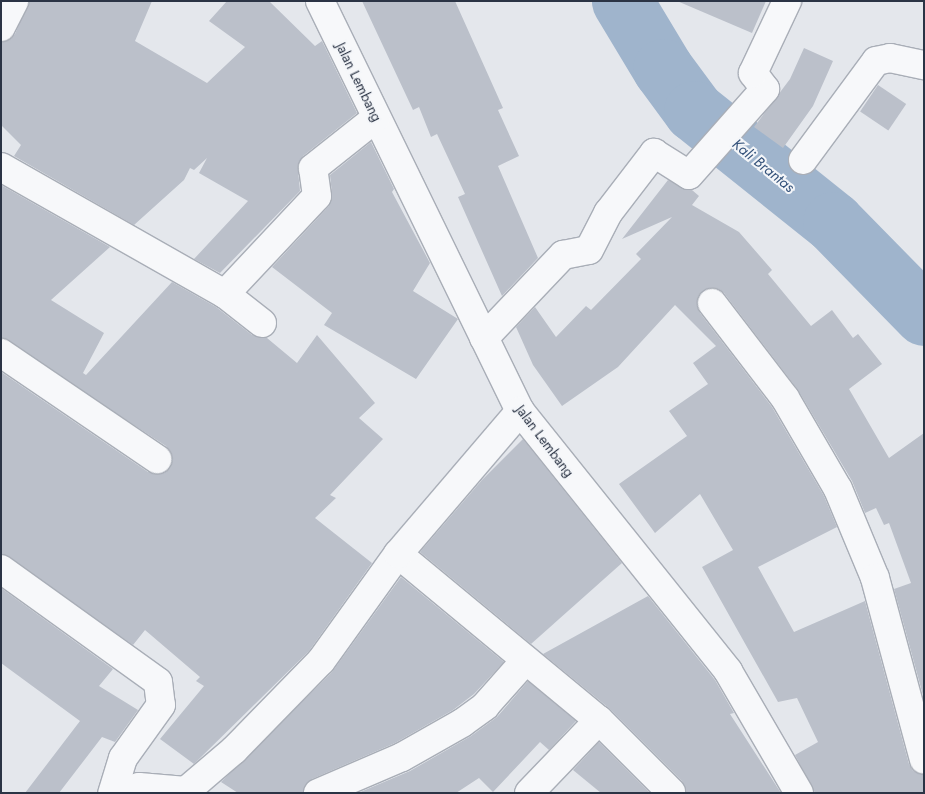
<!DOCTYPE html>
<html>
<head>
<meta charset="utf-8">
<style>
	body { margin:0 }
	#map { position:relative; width:925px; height:794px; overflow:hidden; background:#e4e7ec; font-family:Jost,sans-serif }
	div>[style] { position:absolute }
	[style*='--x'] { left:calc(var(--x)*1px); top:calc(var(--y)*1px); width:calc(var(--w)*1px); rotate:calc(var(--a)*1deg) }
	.river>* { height:61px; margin:-30.5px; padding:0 30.5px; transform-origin:30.5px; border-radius:30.5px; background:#9fb4cc }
	.building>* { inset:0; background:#bbc0ca; transform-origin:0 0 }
	.roads { filter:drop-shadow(1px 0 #a9aeb7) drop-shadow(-1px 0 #a9aeb7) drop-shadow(0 1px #a9aeb7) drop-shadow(0 -1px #a9aeb7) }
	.minor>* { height:28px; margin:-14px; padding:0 14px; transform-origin:14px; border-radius:14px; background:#f7f8fa }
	span { translate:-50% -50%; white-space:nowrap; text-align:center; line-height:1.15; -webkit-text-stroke:4px #f4f6f9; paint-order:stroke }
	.street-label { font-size:14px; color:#2b3445 }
	.water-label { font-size:15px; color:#34527a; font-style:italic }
	.frame { position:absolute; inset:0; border:2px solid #2b3445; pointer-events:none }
</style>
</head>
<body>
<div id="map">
	<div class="river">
		<div style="--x:622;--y:1;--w:79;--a:58.9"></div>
		<div style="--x:663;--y:69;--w:52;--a:53.6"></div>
		<div style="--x:694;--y:111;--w:178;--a:38.6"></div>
		<div style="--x:833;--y:222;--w:130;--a:45.6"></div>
	</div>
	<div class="building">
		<div style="clip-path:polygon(29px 1px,152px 1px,135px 41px,207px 83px,245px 47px,209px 21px,227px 1px,269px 1px,315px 46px,322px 41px,357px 113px,303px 156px,298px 170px,300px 191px,220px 273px,194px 259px,248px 201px,199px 173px,207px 158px,194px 170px,190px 168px,184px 180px,134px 225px,14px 156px,21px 145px,1px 125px,1px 43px,15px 34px)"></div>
		<div style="clip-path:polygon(362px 1px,455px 1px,503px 108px,498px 110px,519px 156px,498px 166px,538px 258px,502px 296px,458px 197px,465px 194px,437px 134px,431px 137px,419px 107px,413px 110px)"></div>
		<div style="clip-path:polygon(677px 1px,766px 1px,752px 33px)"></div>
		<div style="clip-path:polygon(804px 48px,833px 61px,813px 106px,783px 148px,754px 127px,790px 79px)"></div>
		<div style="left:878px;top:85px;width:34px;height:32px;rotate:34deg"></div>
		<div style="clip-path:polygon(371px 142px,394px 189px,392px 192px,430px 263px,413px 291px,458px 319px,416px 379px,324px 325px,332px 313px,272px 267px,329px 206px,332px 194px,330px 175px)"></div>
		<div style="clip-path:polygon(668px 180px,692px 190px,699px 196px,692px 205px,739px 232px,772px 270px,768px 274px,811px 326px,832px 310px,853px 338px,858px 334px,882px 364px,849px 389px,889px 458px,924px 433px,924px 699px,894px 589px,911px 583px,889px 523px,884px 525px,876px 508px,865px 513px,852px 481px,798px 390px,724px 293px,710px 288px,698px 297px,700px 313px,772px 407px,824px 496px,837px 527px,758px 567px,794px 632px,865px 601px,909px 764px,913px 771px,924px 775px,924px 793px,815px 793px,795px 755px,818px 742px,797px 698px,778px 702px,702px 567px,733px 550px,700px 494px,655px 533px,619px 484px,687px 436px,669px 411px,708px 384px,693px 363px,716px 346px,675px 305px,618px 367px,562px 406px,533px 365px,516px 327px,535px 307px,556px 337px,586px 306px,591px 310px,641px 259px,636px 254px,672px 217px,622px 239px)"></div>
		<div style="clip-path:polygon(1px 185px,110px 247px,51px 300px,104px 333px,83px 373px,86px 375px,172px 282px,216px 307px,252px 335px,267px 338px,297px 363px,317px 335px,375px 403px,359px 418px,383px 439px,330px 495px,336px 498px,315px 518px,372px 563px,309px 651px,194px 764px,160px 739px,204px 686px,196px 681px,200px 677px,145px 630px,133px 645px,1px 554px,1px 372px,148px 472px,164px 473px,173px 460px,166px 446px,1px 338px)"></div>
		<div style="clip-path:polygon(523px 439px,622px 563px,531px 644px,420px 552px,482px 480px)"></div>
		<div style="clip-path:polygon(401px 577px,504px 662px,474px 694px,453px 710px,395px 743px,312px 779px,303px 793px,238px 793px,221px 782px,332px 672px)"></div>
		<div style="clip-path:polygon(1px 588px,113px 669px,99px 686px,138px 710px,115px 742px,102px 737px,59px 793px,25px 793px,80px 721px,1px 663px)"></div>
		<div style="clip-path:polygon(648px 596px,715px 680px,734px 713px,730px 714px,781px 793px,686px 793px,682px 781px,610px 709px,543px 654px)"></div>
		<div style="clip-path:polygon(528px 681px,576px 721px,549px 750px,540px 742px,493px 792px,479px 778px,456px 793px,358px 793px,410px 771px,471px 736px,497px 717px)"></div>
		<div style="clip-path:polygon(599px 742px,650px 793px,601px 793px,573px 770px)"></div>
	</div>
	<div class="roads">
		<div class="minor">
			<div style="--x:320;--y:1;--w:456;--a:64"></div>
			<div style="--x:520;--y:411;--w:333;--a:51.3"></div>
			<div style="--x:728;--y:671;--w:141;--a:59.8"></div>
			<div style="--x:1;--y:27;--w:29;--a:-63"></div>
			<div style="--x:803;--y:160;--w:123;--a:-53.6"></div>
			<div style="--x:876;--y:61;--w:14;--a:-12"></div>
			<div style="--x:890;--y:58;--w:35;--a:12"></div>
			<div style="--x:1;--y:167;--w:257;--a:29.6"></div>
			<div style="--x:225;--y:294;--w:47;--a:38.1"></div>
			<div style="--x:225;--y:294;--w:134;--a:-46.8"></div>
			<div style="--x:317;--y:196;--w:28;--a:-98"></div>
			<div style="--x:313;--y:168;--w:80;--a:-38.4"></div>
			<div style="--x:712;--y:303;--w:120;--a:52.5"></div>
			<div style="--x:785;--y:398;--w:105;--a:59.8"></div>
			<div style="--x:838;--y:489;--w:96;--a:67.4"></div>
			<div style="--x:875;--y:578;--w:188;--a:74.9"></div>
			<div style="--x:484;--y:338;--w:115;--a:-46.4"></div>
			<div style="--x:563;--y:255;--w:26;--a:-11"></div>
			<div style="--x:589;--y:250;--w:42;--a:-62.8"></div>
			<div style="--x:608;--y:213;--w:76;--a:-52.5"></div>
			<div style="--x:654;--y:153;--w:41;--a:32.2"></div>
			<div style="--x:689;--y:175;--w:115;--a:-48.5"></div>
			<div style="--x:765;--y:89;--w:20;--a:-127"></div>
			<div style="--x:753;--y:73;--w:80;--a:-64.7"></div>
			<div style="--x:1;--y:353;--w:189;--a:34.2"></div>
			<div style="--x:398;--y:554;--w:261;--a:39.6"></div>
			<div style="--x:599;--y:720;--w:102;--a:45"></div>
			<div style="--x:1;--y:569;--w:193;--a:35.7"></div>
			<div style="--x:158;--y:682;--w:23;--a:83"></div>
			<div style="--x:161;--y:705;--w:65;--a:125.6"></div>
			<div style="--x:123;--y:758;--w:37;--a:107"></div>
			<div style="--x:121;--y:793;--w:19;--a:-18"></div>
			<div style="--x:139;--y:787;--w:47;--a:4.9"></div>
			<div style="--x:186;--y:791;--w:63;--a:-40.5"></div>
			<div style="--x:234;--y:750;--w:124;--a:-45.7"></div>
			<div style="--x:321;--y:661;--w:132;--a:-54.3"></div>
			<div style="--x:398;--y:554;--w:188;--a:-49.5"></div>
			<div style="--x:318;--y:793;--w:91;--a:-23.2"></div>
			<div style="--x:402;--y:757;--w:69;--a:-29.5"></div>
			<div style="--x:462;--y:723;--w:29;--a:-36"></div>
			<div style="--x:485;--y:706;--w:60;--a:-48.4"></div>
			<div style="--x:529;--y:793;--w:101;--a:-46.2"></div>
		</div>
	</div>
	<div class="street-label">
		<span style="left:359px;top:82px;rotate:64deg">Jalan Lembang</span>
		<span style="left:545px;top:441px;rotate:53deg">Jalan Lembang</span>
	</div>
	<div class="water-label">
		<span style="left:763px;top:166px;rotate:39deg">Kali Brantas</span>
	</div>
	<div class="frame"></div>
</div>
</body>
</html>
